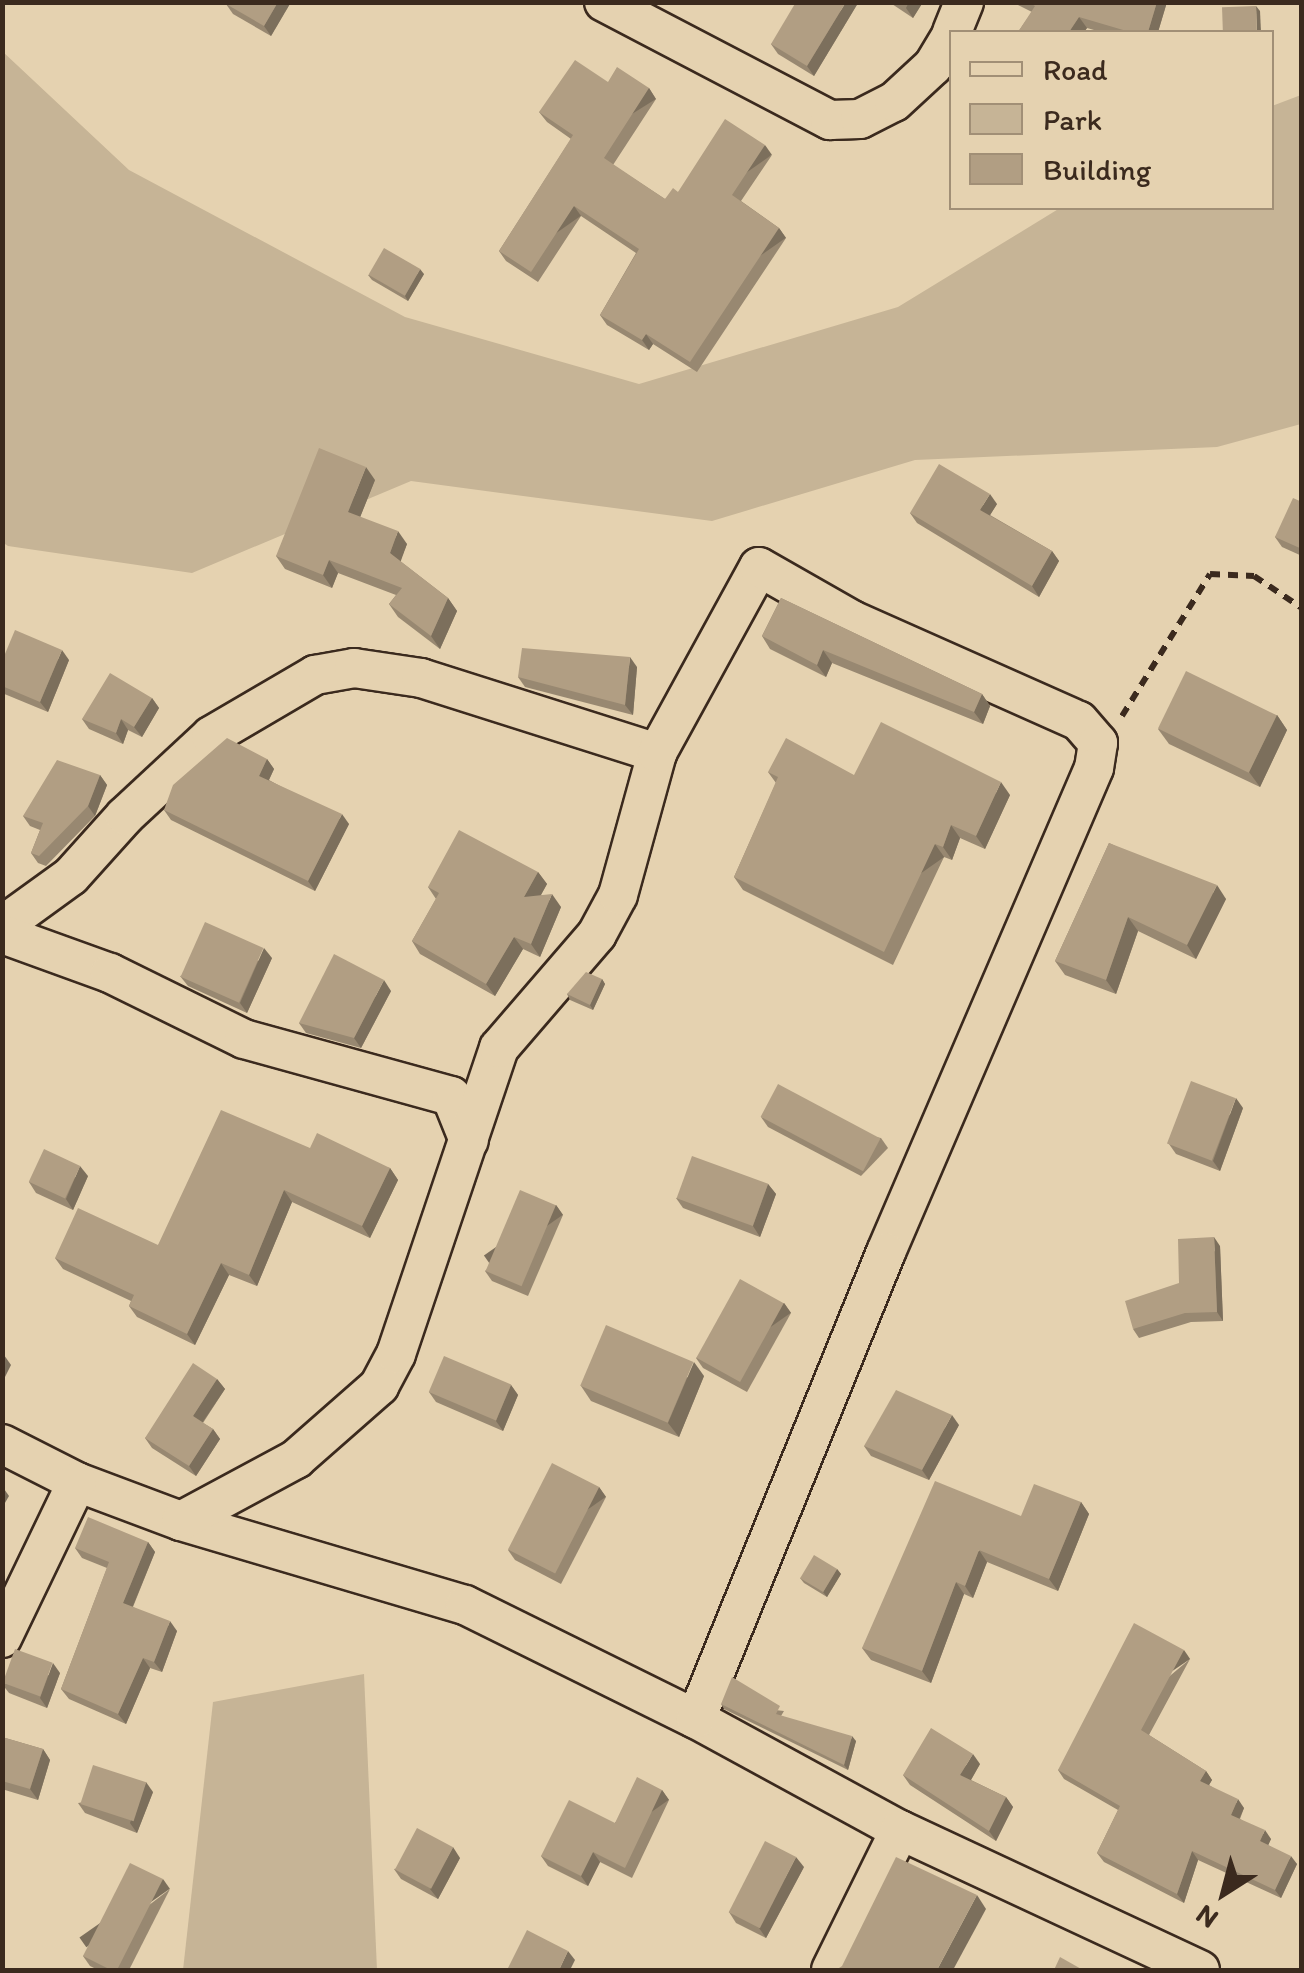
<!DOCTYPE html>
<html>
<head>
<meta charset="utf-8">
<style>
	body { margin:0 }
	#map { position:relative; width:1304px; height:1973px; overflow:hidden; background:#e5d2b0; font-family:Itim,sans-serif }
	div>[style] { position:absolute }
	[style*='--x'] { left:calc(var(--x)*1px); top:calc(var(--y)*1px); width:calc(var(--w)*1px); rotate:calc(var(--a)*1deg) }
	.green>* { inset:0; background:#c6b496 }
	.path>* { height:6px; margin-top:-3px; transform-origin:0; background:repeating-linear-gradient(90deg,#3b2a1e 0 10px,transparent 0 18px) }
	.roads { filter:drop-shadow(2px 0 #3b2a1e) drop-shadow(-2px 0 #3b2a1e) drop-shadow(0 2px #3b2a1e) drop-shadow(0 -2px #3b2a1e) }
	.minor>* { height:38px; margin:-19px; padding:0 19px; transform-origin:19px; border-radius:19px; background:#e5d2b0 }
	.wall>* { inset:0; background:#988871 }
	.shaded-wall>* { inset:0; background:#7c6f5c; transform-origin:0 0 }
	.building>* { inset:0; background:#b19e83; transform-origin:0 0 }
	span { translate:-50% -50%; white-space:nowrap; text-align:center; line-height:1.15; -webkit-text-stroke:9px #e5d2b0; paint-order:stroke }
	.frame { position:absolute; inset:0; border:5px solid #3b2a1e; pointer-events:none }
	.legend { position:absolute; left:949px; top:30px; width:325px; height:180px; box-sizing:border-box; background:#e5d2b0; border:2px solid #a18f76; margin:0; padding:12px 18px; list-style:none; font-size:30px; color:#3b2a1e }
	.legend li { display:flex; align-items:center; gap:20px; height:50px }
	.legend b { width:50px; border:2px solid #a18f76 }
	.north { position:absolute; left:1174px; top:1843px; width:100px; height:100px; -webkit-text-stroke:8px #e5d2b0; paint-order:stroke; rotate:216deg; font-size:28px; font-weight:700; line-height:40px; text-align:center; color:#3b2a1e }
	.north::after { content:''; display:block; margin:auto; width:35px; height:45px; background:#3b2a1e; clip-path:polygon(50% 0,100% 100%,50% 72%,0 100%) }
</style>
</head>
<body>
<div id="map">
	<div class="green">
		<div style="clip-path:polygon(2px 51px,129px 170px,405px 317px,639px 384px,898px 307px,1060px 208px,1272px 208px,1272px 106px,1301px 95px,1301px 424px,1217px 447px,915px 460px,712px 521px,411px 481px,192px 573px,8px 546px,2px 542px)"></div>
		<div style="clip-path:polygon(364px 1674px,377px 1970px,183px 1970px,213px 1702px)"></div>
	</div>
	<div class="path">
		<div style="--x:1122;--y:716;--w:167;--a:-58.2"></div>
		<div style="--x:1210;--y:574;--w:44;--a:2.6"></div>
		<div style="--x:1254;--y:576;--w:58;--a:33.7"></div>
	</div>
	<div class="roads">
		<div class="minor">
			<div style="--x:604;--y:2;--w:255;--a:27.6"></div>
			<div style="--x:830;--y:120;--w:30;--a:-2"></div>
			<div style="--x:860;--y:119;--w:38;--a:-27"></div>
			<div style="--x:894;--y:102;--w:53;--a:-42.7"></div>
			<div style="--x:933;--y:66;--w:37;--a:-59"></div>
			<div style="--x:952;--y:32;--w:32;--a:-68"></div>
			<div style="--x:2;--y:926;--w:85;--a:-35.9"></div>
			<div style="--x:71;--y:876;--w:81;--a:-48"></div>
			<div style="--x:125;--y:816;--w:117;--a:-42.9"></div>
			<div style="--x:211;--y:736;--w:121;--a:-30.4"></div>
			<div style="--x:315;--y:675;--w:40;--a:-10"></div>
			<div style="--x:354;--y:668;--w:68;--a:8.5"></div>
			<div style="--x:421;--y:678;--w:248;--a:17.6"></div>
			<div style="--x:2;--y:934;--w:115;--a:19.9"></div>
			<div style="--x:110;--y:973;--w:149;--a:26.2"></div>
			<div style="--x:244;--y:1039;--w:215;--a:15.4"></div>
			<div style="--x:451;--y:1096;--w:48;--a:68.2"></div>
			<div style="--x:2;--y:1444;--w:84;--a:26.9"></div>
			<div style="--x:77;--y:1482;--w:111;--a:20.6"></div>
			<div style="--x:181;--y:1521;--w:296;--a:16.5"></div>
			<div style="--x:465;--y:1605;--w:258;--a:26.3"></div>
			<div style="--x:696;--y:1719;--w:232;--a:28.6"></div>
			<div style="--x:900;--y:1830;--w:331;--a:25"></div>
			<div style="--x:181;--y:1521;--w:131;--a:-28.3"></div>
			<div style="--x:296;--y:1459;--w:111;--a:-41.3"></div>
			<div style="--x:379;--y:1386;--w:36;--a:-62"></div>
			<div style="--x:396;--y:1354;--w:323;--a:-71.4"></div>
			<div style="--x:499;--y:1048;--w:150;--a:-49.3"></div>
			<div style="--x:597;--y:934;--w:44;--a:-61.7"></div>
			<div style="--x:618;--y:895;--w:147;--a:-74.6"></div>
			<div style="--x:657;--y:753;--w:212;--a:-61.3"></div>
			<div style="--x:759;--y:567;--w:107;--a:29.7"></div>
			<div style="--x:852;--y:620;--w:248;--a:24"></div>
			<div style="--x:1079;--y:721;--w:29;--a:49"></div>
			<div style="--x:1098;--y:743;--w:25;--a:99"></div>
			<div style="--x:1094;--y:768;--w:527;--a:113.26"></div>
			<div style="--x:886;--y:1252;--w:504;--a:112.14"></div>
			<div style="--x:2;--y:1638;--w:173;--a:-64.3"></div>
			<div style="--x:831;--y:1970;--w:156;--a:-63.8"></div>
		</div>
	</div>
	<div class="wall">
		<div style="clip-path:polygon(291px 2px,271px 36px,233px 14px,226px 4px)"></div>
		<div style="clip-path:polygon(889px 2px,923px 2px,913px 18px)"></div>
		<div style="clip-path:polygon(1012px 2px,1167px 2px,1158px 32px,1101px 32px,1087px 28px,1084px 32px,1018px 32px,1032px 12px)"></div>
		<div style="clip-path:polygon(858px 3px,814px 76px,778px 54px,771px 44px)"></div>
		<div style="clip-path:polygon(608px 82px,649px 88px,656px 99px,613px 165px,665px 199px,678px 192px,772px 155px,741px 201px,779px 228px,786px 238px,697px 372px,653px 344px,649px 350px,607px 325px,600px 315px,636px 253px,581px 216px,538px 282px,506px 261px,499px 251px,571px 139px,547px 122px,539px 112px)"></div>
		<div style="clip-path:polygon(424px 274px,408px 301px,372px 280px,368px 275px)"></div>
		<div style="clip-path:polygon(375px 480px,360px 517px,407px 544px,400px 561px,448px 598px,457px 611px,440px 649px,398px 617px,389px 604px,396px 595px,338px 573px,332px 588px,285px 569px,276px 556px)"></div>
		<div style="clip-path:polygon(1302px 502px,1302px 556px,1282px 547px,1275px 537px)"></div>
		<div style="clip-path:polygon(997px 504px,990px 515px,1052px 551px,1059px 561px,1039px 597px,917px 523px,910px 513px)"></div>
		<div style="clip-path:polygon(781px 598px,982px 694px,990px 706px,983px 724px,832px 663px,826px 677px,770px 649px,762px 636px)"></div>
		<div style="clip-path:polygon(69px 660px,48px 712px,2px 693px,2px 661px)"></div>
		<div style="clip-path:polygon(637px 667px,633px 715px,525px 687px,518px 677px)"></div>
		<div style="clip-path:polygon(152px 698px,159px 708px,142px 737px,128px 730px,123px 744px,89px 729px,82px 719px)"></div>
		<div style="clip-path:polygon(1277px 715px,1287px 730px,1260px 787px,1169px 744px,1158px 729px)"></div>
		<div style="clip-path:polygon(267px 759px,274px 769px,269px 780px,349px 824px,315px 891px,171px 820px,164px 810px)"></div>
		<div style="clip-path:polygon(768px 772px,854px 775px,1010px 795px,985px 849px,960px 838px,952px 860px,944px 857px,893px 965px,743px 890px,734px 877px,776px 783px)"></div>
		<div style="clip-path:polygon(100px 775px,107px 785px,95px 816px,46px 866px,38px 863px,31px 853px,40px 830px,30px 826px,23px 816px)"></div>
		<div style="clip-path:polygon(1109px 843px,1226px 899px,1196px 959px,1138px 931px,1116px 994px,1065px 975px,1055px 961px)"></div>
		<div style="clip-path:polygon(538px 872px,547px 884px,541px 895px,561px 907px,540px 957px,523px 949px,495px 996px,420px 954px,412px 941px,436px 899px,428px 887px)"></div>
		<div style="clip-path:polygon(272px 958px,247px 1013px,188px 986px,180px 976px)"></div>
		<div style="clip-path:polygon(602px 979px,605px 984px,593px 1010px,570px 1000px,567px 994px)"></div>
		<div style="clip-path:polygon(391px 991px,361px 1048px,306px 1033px,299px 1023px)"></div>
		<div style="clip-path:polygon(1243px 1108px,1220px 1171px,1176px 1154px,1169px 1144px)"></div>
		<div style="clip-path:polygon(761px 1117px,881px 1138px,888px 1148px,861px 1176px,768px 1127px)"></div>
		<div style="clip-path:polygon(310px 1148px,390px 1168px,398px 1180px,370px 1238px,292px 1202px,257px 1286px,229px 1275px,195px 1345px,137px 1317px,129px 1306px,131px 1301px,63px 1269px,55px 1258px,158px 1245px)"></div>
		<div style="clip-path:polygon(88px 1176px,73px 1210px,36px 1193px,29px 1182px)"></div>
		<div style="clip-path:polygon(768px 1184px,776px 1194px,760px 1237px,683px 1208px,676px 1198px)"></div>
		<div style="clip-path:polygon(556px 1205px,563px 1215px,528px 1296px,492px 1281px,485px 1271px)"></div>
		<div style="clip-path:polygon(1220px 1246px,1223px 1321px,1191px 1322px,1139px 1338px,1133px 1329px)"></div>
		<div style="clip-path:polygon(784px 1303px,791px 1313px,747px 1392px,703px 1368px,696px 1358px)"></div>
		<div style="clip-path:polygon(704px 1376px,679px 1437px,591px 1401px,581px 1386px)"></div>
		<div style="clip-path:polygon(217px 1379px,225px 1389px,203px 1423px,213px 1429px,220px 1439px,196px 1476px,152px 1448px,145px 1438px)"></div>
		<div style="clip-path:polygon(511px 1385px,518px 1395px,503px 1431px,436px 1402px,429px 1392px)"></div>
		<div style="clip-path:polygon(959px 1425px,929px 1480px,871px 1456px,864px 1446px)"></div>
		<div style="clip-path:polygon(599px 1487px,606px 1497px,561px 1584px,515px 1560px,508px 1550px)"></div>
		<div style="clip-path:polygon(1081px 1502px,1089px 1514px,1058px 1591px,987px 1562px,973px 1598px,964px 1594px,931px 1683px,871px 1660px,862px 1648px,1021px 1516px)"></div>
		<div style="clip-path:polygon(148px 1542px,155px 1552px,133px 1607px,177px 1631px,162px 1672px,150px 1668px,126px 1724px,69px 1699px,61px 1689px,107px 1568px,82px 1558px,75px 1548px)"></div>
		<div style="clip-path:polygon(837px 1569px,841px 1574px,827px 1597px,804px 1583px,800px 1578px)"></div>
		<div style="clip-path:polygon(1190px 1659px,1149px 1735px,1206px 1771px,1212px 1780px,1209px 1785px,1244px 1808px,1240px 1819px,1271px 1839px,1268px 1845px,1297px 1864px,1281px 1898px,1198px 1860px,1184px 1903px,1104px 1862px,1097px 1853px,1118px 1810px,1064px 1779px,1058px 1770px)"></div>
		<div style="clip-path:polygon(60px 1673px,47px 1708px,9px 1693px,2px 1684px)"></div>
		<div style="clip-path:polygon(721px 1704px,784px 1711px,781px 1716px,856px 1741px,848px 1770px,724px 1709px)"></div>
		<div style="clip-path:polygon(2px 1737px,43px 1749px,50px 1760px,38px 1800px,5px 1790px,2px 1796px)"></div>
		<div style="clip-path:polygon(980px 1764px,971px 1780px,1006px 1797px,1013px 1807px,996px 1841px,910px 1785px,903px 1775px)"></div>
		<div style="clip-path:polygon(662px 1790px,669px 1800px,632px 1878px,600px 1862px,588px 1886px,548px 1866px,541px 1856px,615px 1823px)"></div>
		<div style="clip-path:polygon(153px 1792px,137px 1833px,85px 1813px,78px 1803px)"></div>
		<div style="clip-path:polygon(460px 1858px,438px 1899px,401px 1879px,394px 1869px)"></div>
		<div style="clip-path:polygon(804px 1867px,766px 1938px,736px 1923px,729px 1912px)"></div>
		<div style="clip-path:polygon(170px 1889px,129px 1970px,98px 1970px,90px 1966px,83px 1956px)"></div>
	</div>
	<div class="shaded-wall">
		<div style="clip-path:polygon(278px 2px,291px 2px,271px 36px,264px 26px)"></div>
		<div style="clip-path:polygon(846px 2px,858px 3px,814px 76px,807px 66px)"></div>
		<div style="clip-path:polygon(909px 2px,923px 2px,913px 18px,906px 8px)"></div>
		<div style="clip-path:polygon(1157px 2px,1167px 2px,1158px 32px,1148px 32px)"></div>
		<div style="clip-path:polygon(1256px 6px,1260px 11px,1261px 32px,1257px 32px)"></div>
		<div style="clip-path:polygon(1079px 17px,1087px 28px,1084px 32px,1069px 32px)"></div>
		<div style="left:649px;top:88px;width:13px;height:83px;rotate:58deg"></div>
		<div style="left:765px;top:145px;width:12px;height:60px;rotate:55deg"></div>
		<div style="left:574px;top:206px;width:12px;height:79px;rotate:55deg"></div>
		<div style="left:779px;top:228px;width:12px;height:161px;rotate:55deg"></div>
		<div style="clip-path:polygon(420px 269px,424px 274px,408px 301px,405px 296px)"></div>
		<div style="clip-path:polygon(646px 334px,653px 344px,649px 350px,642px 340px)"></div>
		<div style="clip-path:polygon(366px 467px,375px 480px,357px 525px,348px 512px)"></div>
		<div style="clip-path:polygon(990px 494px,997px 504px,987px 520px,980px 510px)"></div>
		<div style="clip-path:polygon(398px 531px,407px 544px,399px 566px,390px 553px)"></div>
		<div style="clip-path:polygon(1052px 551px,1059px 561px,1039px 597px,1032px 586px)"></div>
		<div style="clip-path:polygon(329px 560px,338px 573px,332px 588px,323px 575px)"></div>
		<div style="clip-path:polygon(448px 598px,457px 611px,440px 649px,431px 636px)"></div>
		<div style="clip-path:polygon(62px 650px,69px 660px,48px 712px,40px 702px)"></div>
		<div style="clip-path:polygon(823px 650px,832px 663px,826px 677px,817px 665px)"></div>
		<div style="clip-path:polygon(630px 657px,637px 667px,633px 715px,625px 705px)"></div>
		<div style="clip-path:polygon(982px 694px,990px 706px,983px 724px,974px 712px)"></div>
		<div style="clip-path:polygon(152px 698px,159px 708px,142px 737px,134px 727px)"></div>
		<div style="clip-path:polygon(1277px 715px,1287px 730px,1260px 787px,1249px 772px)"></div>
		<div style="clip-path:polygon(121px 719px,128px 730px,123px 744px,116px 733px)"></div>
		<div style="clip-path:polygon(267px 759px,274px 769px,266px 786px,259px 776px)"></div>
		<div style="clip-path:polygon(100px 775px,107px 785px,95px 816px,88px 806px)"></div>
		<div style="clip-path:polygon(1001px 782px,1010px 795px,985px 849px,976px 836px)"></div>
		<div style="clip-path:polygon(342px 814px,349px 824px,315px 891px,308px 881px)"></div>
		<div style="clip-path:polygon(951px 825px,960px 838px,952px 860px,943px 847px)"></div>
		<div style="left:935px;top:844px;width:16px;height:119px;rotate:55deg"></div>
		<div style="clip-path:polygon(538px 872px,547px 884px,533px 909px,524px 897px)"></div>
		<div style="clip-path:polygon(1217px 885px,1226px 899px,1196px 959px,1187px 945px)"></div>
		<div style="clip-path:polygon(552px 894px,561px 907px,540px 957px,531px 944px)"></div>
		<div style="clip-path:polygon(1128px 917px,1138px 931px,1116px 994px,1106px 980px)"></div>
		<div style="clip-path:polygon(514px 937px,523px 949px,495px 996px,486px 984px)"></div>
		<div style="clip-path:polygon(264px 948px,272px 958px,247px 1013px,240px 1003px)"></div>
		<div style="clip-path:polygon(602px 979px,605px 984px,593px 1010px,590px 1005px)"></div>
		<div style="clip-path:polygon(384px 980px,391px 991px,361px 1048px,354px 1038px)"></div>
		<div style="clip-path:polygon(1236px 1098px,1243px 1108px,1220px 1171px,1213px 1161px)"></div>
		<div style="clip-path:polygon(80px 1166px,88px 1176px,73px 1210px,66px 1199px)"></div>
		<div style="clip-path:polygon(390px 1168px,398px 1180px,370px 1238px,362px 1226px)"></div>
		<div style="clip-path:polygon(768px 1184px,776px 1194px,760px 1237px,753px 1226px)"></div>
		<div style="clip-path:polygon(284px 1190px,292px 1202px,257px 1286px,249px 1275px)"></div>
		<div style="left:556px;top:1205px;width:12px;height:88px;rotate:55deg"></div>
		<div style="clip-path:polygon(1214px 1237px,1220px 1246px,1223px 1321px,1217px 1312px)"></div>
		<div style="clip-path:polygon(221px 1263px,229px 1275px,195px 1345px,187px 1334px)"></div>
		<div style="left:784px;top:1303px;width:12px;height:90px;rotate:55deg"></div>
		<div style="clip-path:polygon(4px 1355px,11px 1365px,2px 1383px,2px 1358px)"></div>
		<div style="clip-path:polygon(694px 1362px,704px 1376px,679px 1437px,668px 1423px)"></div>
		<div style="clip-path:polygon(217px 1379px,225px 1389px,200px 1426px,193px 1416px)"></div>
		<div style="clip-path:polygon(511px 1385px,518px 1395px,503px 1431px,496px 1421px)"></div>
		<div style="clip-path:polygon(952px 1415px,959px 1425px,929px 1480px,922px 1470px)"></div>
		<div style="clip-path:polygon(213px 1429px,220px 1439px,196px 1476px,189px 1466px)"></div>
		<div style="clip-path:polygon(2px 1486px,9px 1496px,2px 1508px)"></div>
		<div style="left:599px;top:1487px;width:12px;height:98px;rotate:55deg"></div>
		<div style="clip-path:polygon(1081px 1502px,1089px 1514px,1058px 1591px,1049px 1579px)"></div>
		<div style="clip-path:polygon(148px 1542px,155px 1552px,130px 1613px,123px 1603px)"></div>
		<div style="clip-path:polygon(979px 1550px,987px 1562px,973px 1598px,965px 1586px)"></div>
		<div style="clip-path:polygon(837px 1569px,841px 1574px,827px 1597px,823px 1592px)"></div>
		<div style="clip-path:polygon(956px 1582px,964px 1594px,931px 1683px,922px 1671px)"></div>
		<div style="clip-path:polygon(170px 1621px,177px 1631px,162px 1672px,154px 1662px)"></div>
		<div style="left:1184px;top:1650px;width:11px;height:91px;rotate:56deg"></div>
		<div style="clip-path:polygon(143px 1658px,150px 1668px,126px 1724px,118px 1714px)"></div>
		<div style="clip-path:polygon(53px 1663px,60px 1673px,47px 1708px,40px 1698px)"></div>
		<div style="clip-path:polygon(852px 1736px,856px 1741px,848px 1770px,844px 1765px)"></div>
		<div style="clip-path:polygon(43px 1749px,50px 1760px,38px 1800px,30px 1789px)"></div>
		<div style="clip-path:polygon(973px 1754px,980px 1764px,968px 1785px,960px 1775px)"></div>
		<div style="clip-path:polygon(1206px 1771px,1212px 1780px,1206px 1790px,1200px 1781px)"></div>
		<div style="clip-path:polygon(146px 1782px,153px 1792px,137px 1833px,130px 1823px)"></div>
		<div style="left:662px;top:1790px;width:12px;height:86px;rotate:55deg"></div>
		<div style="clip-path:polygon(1006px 1797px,1013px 1807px,996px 1841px,989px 1831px)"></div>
		<div style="clip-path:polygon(1238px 1799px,1244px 1808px,1237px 1824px,1231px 1815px)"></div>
		<div style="clip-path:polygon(1265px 1830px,1271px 1839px,1266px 1850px,1260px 1841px)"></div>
		<div style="clip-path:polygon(453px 1847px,460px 1858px,438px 1899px,430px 1889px)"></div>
		<div style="clip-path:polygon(1192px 1851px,1198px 1860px,1184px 1903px,1177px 1894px)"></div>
		<div style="clip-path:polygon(593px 1852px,600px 1862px,588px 1886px,581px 1876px)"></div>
		<div style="clip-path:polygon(1291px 1856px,1297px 1864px,1281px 1898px,1275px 1890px)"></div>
		<div style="clip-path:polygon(796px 1857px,804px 1867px,766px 1938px,759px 1928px)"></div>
		<div style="left:163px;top:1879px;width:12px;height:102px;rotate:55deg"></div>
		<div style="clip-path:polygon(977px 1895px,986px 1909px,953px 1970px,937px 1970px)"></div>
		<div style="clip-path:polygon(568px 1951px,575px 1960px,570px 1970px,559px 1970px)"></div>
	</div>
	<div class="building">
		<div style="clip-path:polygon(226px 2px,278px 2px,264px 26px,226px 4px)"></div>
		<div style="clip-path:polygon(796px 2px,846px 2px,807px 66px,771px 44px)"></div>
		<div style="clip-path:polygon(1028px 2px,1157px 2px,1148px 32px,1130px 32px,1079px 17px,1069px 32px,1018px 32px,1035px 6px)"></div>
		<div style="left:1256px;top:6px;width:26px;height:34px;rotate:88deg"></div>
		<div style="clip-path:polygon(575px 60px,608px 82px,617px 67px,649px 88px,604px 158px,665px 199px,673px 188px,678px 192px,725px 119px,765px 145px,732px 195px,779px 228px,690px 362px,646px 334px,642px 340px,600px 315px,639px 249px,574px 206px,531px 272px,499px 251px,573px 135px,539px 112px)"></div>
		<div style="left:384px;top:248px;width:42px;height:31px;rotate:30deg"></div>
		<div style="clip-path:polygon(319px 448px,366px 467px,348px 512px,398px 531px,390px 553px,448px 598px,431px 636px,389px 604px,402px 588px,329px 560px,323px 575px,276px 556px)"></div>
		<div style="clip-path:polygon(939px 464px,990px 494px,980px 510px,1052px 551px,1032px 586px,910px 513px)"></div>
		<div style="clip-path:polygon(1293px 498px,1302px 502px,1302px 549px,1275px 537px)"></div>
		<div style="clip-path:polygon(781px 598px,982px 694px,974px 712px,823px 650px,817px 665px,762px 636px)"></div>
		<div style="clip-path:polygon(15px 630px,62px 650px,40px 702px,2px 686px,2px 661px)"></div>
		<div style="clip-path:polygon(522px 648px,630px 657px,625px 705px,518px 677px)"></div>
		<div style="left:1186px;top:671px;width:101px;height:64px;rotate:26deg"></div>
		<div style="clip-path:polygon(110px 673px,152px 698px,134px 727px,121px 719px,116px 733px,82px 719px)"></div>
		<div style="clip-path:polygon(881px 722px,1001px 782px,976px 836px,951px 825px,943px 847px,935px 844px,884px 952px,734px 877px,778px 777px,768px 772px,786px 738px,854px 775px)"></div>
		<div style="clip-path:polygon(227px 738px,267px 759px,259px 776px,342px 814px,308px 881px,164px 810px,173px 785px)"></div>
		<div style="clip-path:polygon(57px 760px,100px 775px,88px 806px,39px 856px,31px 853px,43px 823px,23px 816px)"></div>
		<div style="clip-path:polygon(459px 830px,538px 872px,524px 897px,552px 894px,531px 944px,514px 937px,486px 984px,412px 941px,439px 893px,428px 887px)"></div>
		<div style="clip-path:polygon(1109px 843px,1217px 885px,1187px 945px,1128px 917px,1106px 980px,1055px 961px)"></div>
		<div style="left:205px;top:922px;width:64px;height:60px;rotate:24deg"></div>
		<div style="clip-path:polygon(334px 954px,384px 980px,354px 1038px,299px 1023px)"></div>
		<div style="clip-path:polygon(586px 972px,602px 979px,590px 1005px,567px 994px)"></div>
		<div style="left:1191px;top:1081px;width:48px;height:67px;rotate:21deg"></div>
		<div style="left:778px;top:1084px;width:116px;height:37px;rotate:28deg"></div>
		<div style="clip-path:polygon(221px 1110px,310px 1148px,317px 1133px,390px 1168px,362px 1226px,284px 1190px,249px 1275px,221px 1263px,187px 1334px,129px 1306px,134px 1295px,55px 1258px,78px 1208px,158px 1245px)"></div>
		<div style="left:44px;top:1149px;width:40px;height:36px;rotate:25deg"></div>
		<div style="left:692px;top:1156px;width:81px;height:45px;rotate:20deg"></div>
		<div style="left:520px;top:1190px;width:39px;height:88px;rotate:23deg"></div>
		<div style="clip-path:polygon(1214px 1237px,1217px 1312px,1185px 1313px,1133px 1329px,1125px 1301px,1179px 1283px,1178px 1239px)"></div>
		<div style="left:740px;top:1279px;width:50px;height:90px;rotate:29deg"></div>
		<div style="left:606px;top:1325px;width:95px;height:66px;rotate:23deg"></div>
		<div style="left:444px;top:1356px;width:73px;height:39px;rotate:23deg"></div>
		<div style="clip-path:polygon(193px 1363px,217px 1379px,193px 1416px,213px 1429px,189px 1466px,145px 1438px)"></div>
		<div style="clip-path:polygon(896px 1390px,952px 1415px,922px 1470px,864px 1446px)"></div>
		<div style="left:552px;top:1463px;width:53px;height:97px;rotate:27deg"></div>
		<div style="clip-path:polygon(935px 1481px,1021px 1516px,1034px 1484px,1081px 1502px,1049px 1579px,979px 1550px,965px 1586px,956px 1582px,922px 1671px,862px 1648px)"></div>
		<div style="clip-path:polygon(88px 1517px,148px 1542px,123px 1603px,170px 1621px,154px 1662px,143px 1658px,118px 1714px,61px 1689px,109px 1562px,75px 1548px)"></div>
		<div style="left:814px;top:1555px;width:27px;height:27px;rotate:31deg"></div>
		<div style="clip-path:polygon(1134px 1623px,1184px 1650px,1141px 1730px,1206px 1771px,1200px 1781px,1238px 1799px,1231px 1815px,1265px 1830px,1260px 1841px,1291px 1856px,1275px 1890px,1192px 1851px,1177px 1894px,1097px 1853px,1120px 1806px,1058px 1770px)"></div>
		<div style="left:15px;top:1649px;width:40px;height:36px;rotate:20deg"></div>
		<div style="clip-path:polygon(732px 1677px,780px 1706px,776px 1714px,852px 1736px,844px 1765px,721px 1704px)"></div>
		<div style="clip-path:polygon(931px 1728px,973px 1754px,960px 1775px,1006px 1797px,989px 1831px,903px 1775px)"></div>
		<div style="clip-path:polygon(2px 1737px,43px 1749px,30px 1789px,2px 1781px)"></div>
		<div style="left:93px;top:1765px;width:56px;height:41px;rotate:18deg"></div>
		<div style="clip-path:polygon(637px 1777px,662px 1790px,625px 1868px,593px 1852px,581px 1876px,541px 1856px,569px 1800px,615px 1823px)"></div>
		<div style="left:417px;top:1828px;width:41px;height:47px;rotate:28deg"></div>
		<div style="left:765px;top:1841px;width:35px;height:80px;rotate:27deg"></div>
		<div style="clip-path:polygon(896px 1857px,977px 1895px,937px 1970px,836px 1970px,842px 1966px)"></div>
		<div style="clip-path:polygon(130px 1863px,163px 1879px,117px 1970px,111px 1970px,83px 1956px)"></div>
		<div style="clip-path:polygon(527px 1930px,568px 1951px,559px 1970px,507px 1970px)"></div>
		<div style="clip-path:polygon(1060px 1957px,1083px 1970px,1054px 1970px)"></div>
	</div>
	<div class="frame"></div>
	<ul class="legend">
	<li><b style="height:12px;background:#e5d2b0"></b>Road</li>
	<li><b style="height:28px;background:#c6b496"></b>Park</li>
	<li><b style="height:28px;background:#b19e83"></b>Building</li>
	</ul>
	<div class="north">N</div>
</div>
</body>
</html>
